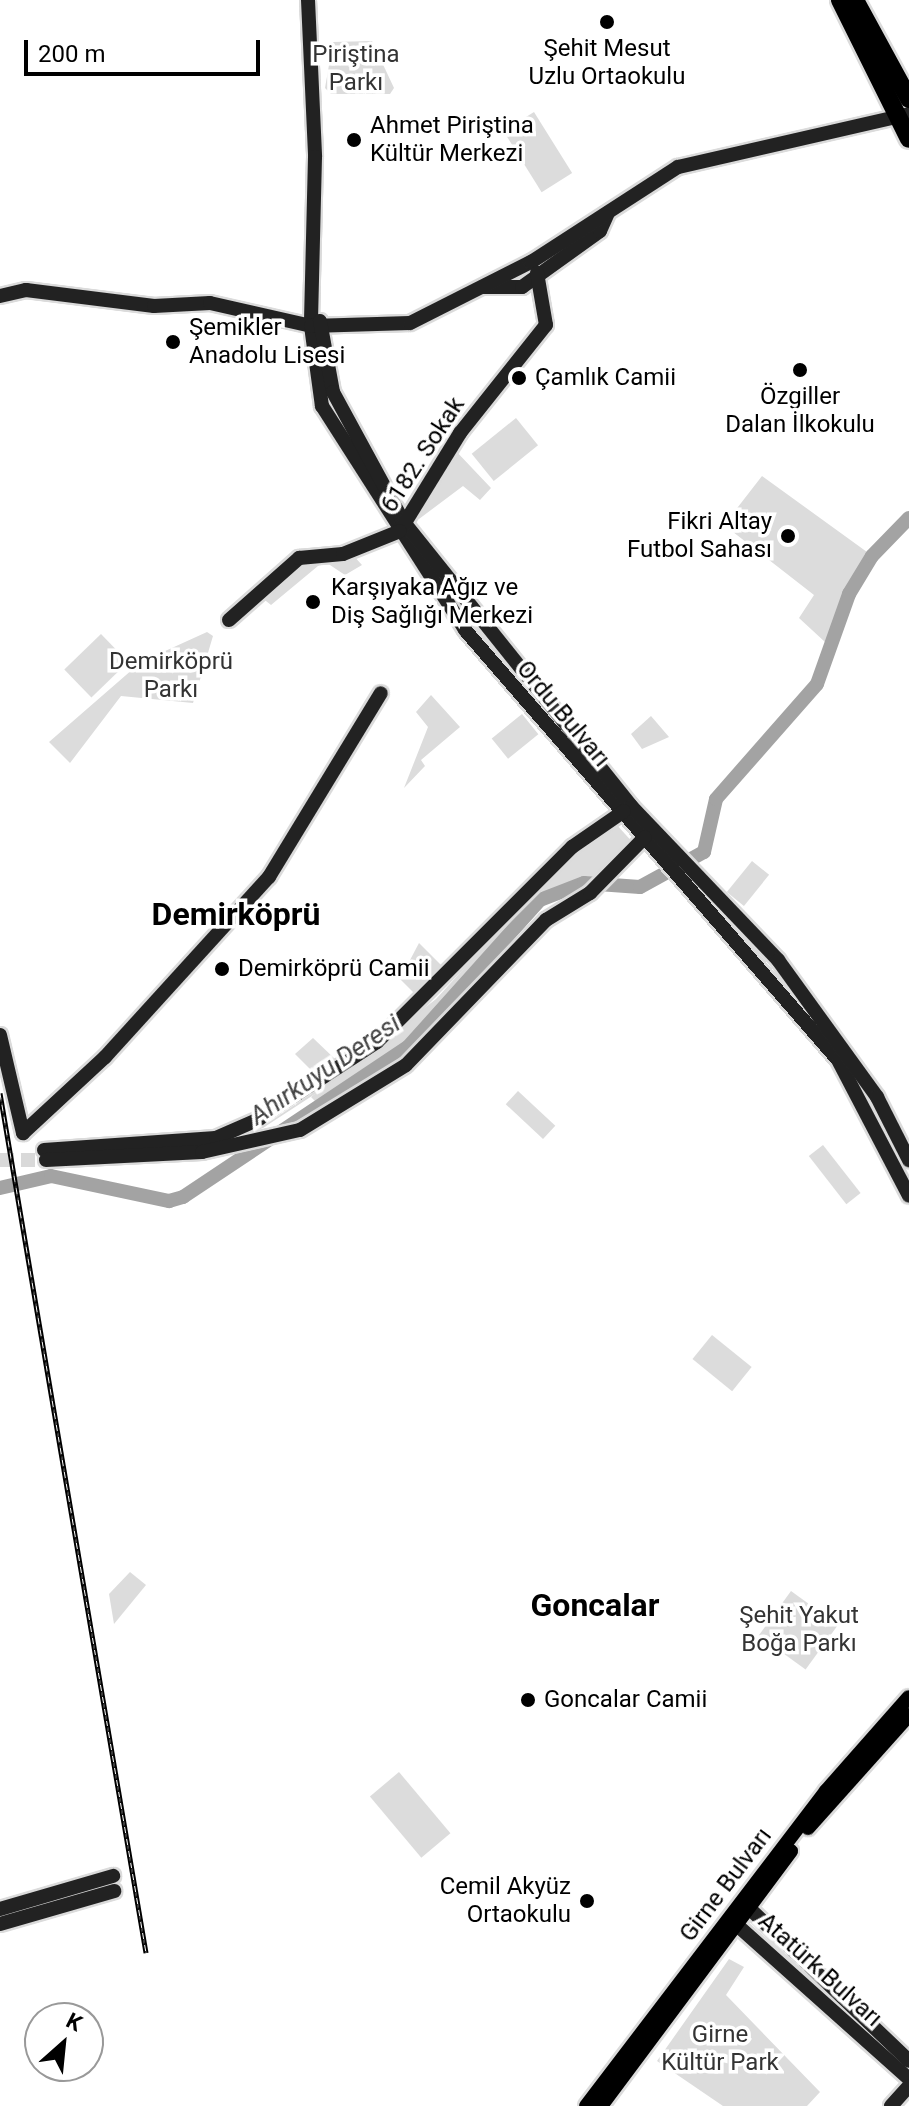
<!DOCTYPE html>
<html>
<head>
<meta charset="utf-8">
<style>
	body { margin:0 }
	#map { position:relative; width:909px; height:2106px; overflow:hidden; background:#fff; font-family:Roboto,sans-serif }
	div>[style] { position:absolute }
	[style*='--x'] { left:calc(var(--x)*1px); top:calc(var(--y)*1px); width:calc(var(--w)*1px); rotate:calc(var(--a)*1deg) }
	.green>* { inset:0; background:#dcdcdc; transform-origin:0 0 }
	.river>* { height:14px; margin:-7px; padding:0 7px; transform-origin:7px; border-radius:7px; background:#a3a3a3 }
	.secondary-tunnel>* { height:14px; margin-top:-7px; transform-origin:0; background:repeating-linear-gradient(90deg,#d9d9d9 0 14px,transparent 0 21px) }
	.roads { filter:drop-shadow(2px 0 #dbdbdb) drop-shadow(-2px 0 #dbdbdb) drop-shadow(0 2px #dbdbdb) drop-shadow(0 -2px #dbdbdb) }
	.secondary>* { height:14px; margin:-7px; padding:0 7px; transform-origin:7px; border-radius:7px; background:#222 }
	.primary>* { height:14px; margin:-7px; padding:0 7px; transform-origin:7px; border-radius:7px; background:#000 }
	.highway>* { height:18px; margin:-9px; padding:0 9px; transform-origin:9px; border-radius:9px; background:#000 }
	.rail>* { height:5px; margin-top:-2.5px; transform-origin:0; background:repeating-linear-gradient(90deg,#fff 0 6px,#000 0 12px); box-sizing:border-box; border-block:2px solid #000 }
	.dots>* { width:22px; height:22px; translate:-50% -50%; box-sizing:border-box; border:4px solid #fff; border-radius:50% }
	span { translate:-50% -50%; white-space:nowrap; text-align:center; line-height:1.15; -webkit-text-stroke:7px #fff; paint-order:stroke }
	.poi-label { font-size:24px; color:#000 }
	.left { translate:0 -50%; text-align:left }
	.right { translate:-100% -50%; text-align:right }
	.park-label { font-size:24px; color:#333 }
	.street-label { font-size:24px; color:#000 }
	.water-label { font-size:26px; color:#444; font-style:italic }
	.district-label { font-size:32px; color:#000; font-weight:700 }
	.north { position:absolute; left:24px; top:2002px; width:80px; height:80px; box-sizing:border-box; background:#fff; border:2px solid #999; border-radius:50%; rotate:27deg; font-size:22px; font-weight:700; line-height:32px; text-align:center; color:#000 }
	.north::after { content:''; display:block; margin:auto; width:28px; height:36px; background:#000; clip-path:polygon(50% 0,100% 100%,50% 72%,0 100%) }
	.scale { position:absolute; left:24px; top:40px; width:236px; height:36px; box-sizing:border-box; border:4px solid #000; border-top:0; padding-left:10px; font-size:24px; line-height:28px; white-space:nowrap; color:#000; -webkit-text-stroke:6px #fff; paint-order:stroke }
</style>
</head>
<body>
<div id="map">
	<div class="green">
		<div style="clip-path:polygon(372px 41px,394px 88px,390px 94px,331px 94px,325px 88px,333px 42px)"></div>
		<div style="left:534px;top:112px;width:72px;height:36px;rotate:58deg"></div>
		<div style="left:516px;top:418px;width:35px;height:57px;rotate:51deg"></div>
		<div style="clip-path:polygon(454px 449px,491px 488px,480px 500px,463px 486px,419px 519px,412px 513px)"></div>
		<div style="clip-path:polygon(762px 476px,867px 552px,825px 642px,799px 618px,814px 595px,724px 525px)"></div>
		<div style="clip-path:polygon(352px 554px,362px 565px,345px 575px,324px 561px,271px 605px,261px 597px,299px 564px)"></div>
		<div style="clip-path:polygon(207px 632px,213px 636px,193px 703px,121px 696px,70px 763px,49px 742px,141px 662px)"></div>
		<div style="left:101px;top:634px;width:39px;height:51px;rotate:46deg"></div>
		<div style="clip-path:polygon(431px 695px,460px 727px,421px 760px,425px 766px,404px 788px,428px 727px,416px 712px)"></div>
		<div style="left:522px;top:714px;width:26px;height:39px;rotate:51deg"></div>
		<div style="clip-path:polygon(651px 716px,669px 737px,642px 749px,631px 734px)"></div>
		<div style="clip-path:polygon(616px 824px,635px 845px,602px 876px,530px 904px,584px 844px)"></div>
		<div style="left:752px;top:861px;width:22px;height:40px;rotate:39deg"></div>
		<div style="clip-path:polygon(516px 912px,509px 936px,466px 984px,396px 1050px,317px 1103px,311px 1097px,436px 999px)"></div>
		<div style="clip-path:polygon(419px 943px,445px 969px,415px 994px,400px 979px)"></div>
		<div style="clip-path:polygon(313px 1038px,335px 1059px,312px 1071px,295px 1054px)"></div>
		<div style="left:518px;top:1091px;width:51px;height:18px;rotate:43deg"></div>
		<div style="left:823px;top:1145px;width:61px;height:18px;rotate:52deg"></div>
		<div style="left:712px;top:1335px;width:51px;height:31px;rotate:39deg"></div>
		<div style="clip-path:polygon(130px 1572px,146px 1585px,114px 1624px,109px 1594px)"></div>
		<div style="left:791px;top:1591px;width:58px;height:55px;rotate:36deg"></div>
		<div style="left:399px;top:1772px;width:80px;height:38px;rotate:50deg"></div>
		<div style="clip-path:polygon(729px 1959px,744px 1967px,726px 1995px,820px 2092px,807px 2106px,723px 2106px,657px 2061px)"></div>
	</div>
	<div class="river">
		<div style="--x:0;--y:1188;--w:52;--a:-13.2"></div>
		<div style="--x:51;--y:1176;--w:121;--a:12"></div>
		<div style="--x:169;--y:1201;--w:15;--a:-16"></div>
		<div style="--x:183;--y:1197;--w:270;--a:-33.7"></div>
		<div style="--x:408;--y:1047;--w:198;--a:-48.1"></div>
		<div style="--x:540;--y:900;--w:47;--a:-21.1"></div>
		<div style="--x:584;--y:883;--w:56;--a:4.1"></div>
		<div style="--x:640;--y:887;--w:73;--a:-28.7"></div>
		<div style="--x:704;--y:852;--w:54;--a:-77.2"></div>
		<div style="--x:716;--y:799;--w:153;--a:-48.7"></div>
		<div style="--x:817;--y:684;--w:96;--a:-70.4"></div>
		<div style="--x:849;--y:594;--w:44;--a:-58.8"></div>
		<div style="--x:872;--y:556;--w:53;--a:-45.8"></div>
	</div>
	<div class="secondary-tunnel">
		<div style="--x:0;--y:1160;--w:46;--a:0"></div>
	</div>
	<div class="roads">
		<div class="secondary">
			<div style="--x:308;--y:0;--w:157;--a:87.4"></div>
			<div style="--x:315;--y:157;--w:169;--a:91.4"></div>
			<div style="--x:311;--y:326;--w:81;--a:82.2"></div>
			<div style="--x:322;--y:406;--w:266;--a:57.4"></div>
			<div style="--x:465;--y:630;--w:569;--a:49.06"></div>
			<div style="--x:838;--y:1060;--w:153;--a:62.4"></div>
			<div style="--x:483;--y:287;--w:39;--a:0"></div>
			<div style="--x:522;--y:287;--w:96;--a:-35.7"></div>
			<div style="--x:600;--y:231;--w:20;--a:-66"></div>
			<div style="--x:0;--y:296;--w:27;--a:-13"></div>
			<div style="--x:26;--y:290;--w:129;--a:7.1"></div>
			<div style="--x:154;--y:306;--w:56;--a:-3.1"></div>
			<div style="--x:210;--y:303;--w:104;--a:12.8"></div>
			<div style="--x:311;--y:326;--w:99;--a:-1.7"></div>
			<div style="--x:410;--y:323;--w:136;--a:-26.8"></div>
			<div style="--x:531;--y:262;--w:175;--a:-32.9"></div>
			<div style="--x:678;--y:167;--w:237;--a:-12.9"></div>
			<div style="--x:320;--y:321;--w:72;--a:79.6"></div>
			<div style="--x:333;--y:392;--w:147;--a:61.5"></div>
			<div style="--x:403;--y:521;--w:365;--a:51.3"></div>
			<div style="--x:631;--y:806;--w:213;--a:46.3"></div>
			<div style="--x:778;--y:960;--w:169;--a:54.1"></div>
			<div style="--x:877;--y:1097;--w:71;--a:63.1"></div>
			<div style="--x:401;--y:529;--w:113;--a:-58.4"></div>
			<div style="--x:460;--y:433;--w:138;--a:-51.5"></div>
			<div style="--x:546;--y:325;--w:53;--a:-99.8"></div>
			<div style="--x:229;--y:620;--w:94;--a:-41.5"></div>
			<div style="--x:299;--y:558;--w:44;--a:-5.2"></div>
			<div style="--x:343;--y:554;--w:61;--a:-22"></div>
			<div style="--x:0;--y:1035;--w:101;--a:76.8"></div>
			<div style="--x:23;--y:1133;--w:112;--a:-42.8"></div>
			<div style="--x:105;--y:1057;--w:244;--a:-47.7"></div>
			<div style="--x:269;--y:877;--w:215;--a:-58.7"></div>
			<div style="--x:44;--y:1150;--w:172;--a:-4"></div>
			<div style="--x:216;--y:1138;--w:47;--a:-23.8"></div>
			<div style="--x:259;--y:1119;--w:141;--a:-33.1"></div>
			<div style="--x:377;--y:1042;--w:276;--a:-45"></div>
			<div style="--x:572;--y:847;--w:63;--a:-34.7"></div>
			<div style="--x:46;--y:1160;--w:156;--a:-2.9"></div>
			<div style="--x:202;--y:1152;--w:100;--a:-12.7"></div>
			<div style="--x:300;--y:1130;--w:124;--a:-31.5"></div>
			<div style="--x:406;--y:1065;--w:202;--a:-46"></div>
			<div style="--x:546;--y:920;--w:52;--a:-31.5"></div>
			<div style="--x:590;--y:893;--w:78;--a:-45.5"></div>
			<div style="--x:739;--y:1907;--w:10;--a:6"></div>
			<div style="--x:749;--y:1908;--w:221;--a:43.7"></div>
			<div style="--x:0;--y:1909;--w:118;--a:-16.3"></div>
			<div style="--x:0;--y:1924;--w:119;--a:-16.1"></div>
			<div style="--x:738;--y:1926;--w:229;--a:41.8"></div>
			<div style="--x:891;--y:2106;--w:27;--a:-48"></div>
		</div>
		<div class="primary">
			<div style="--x:808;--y:1828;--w:152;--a:-48.2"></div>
			<div style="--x:586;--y:2106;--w:396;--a:-52.7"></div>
			<div style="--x:826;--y:1791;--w:125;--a:-48.6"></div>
			<div style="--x:601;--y:2106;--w:318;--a:-53.3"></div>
		</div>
		<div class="highway">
			<div style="--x:840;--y:0;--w:155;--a:63.6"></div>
			<div style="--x:855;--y:0;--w:113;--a:61.4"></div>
		</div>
	</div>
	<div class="rail">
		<div style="--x:0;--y:1093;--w:872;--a:80.36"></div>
	</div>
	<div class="dots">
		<div style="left:607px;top:22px;background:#000"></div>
		<div style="left:354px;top:140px;background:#000"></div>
		<div style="left:173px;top:342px;background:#000"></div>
		<div style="left:800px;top:370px;background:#000"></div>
		<div style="left:519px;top:378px;background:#000"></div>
		<div style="left:788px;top:536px;background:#000"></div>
		<div style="left:313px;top:602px;background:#000"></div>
		<div style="left:222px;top:969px;background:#000"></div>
		<div style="left:528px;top:1700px;background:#000"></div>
		<div style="left:587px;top:1901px;background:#000"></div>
	</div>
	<div class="poi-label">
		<span style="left:607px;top:63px">Şehit Mesut<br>Uzlu Ortaokulu</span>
		<span class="left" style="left:370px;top:140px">Ahmet Piriştina<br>Kültür Merkezi</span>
		<span class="left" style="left:189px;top:342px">Şemikler<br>Anadolu Lisesi</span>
		<span class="left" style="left:535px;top:378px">Çamlık Camii</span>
		<span style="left:800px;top:411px">Özgiller<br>Dalan İlkokulu</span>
		<span class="right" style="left:772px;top:536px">Fikri Altay<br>Futbol Sahası</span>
		<span class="left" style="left:331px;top:602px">Karşıyaka Ağız ve<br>Diş Sağlığı Merkezi</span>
		<span class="left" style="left:238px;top:969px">Demirköprü Camii</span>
		<span class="left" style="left:544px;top:1700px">Goncalar Camii</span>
		<span class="right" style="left:571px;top:1901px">Cemil Akyüz<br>Ortaokulu</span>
	</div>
	<div class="park-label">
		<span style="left:356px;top:69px">Piriştina<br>Parkı</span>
		<span style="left:171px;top:676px">Demirköprü<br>Parkı</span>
		<span style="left:799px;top:1630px">Şehit Yakut<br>Boğa Parkı</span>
		<span style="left:720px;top:2049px">Girne<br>Kültür Park</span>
	</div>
	<div class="street-label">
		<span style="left:423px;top:455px;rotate:-57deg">6182. Sokak</span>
		<span style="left:563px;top:714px;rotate:50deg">Ordu Bulvarı</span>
		<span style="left:726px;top:1885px;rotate:-53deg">Girne Bulvarı</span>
		<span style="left:820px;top:1970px;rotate:42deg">Atatürk Bulvarı</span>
	</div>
	<div class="water-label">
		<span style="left:325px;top:1070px;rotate:-34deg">Ahırkuyu Deresi</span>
	</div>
	<div class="district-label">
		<span style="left:236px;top:914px">Demirköprü</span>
		<span style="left:595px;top:1605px">Goncalar</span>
	</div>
	<div class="north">K</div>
	<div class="scale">200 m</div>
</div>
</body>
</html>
